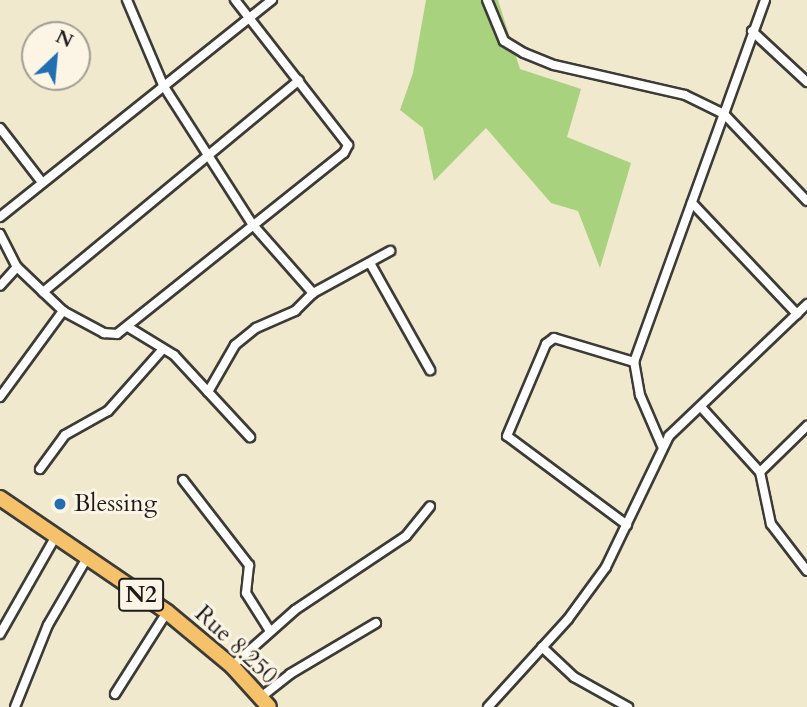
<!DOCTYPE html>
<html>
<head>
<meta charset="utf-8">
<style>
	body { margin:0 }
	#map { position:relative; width:807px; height:707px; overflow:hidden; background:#f0e9ce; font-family:Cardo,serif }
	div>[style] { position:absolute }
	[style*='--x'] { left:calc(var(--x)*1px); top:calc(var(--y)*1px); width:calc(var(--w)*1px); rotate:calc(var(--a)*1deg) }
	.green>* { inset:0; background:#a9d27e }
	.roads { filter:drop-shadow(2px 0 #3c3b37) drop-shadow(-2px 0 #3c3b37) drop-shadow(0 2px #3c3b37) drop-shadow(0 -2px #3c3b37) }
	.street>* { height:8px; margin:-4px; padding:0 4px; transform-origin:4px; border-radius:4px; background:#fff }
	.highway>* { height:14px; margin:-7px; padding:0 7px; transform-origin:7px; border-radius:7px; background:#f5c16b }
	.dots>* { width:19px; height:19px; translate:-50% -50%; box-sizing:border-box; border:4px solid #fcf5e5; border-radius:50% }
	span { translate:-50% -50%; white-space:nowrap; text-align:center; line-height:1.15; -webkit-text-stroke:6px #fcf5e5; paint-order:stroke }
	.shield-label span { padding:2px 5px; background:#fcf5e5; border:2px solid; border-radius:5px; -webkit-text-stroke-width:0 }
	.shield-label { font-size:23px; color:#1c1c1c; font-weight:700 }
	.poi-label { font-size:24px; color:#1c1c1c }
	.left { translate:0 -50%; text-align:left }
	.street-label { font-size:24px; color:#1c1c1c }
	.north { position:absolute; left:21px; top:21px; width:70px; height:70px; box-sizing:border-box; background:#fcf5e5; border:2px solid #a29e95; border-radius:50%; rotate:26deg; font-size:19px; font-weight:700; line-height:28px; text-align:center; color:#1c1c1c }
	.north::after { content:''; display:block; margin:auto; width:24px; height:32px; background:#1f6fb2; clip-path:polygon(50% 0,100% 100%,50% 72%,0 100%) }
</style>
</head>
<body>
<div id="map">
	<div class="green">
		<div style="clip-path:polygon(426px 0,498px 0,520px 69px,581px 89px,567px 137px,631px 163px,600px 268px,578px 211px,551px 203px,486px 128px,434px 181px,423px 128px,400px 110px,413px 73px)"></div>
	</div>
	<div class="roads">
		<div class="street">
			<div style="--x:127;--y:0;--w:92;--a:67"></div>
			<div style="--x:163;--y:85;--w:166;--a:57.3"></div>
			<div style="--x:253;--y:225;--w:91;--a:48.6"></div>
			<div style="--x:487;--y:0;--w:44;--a:67.5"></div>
			<div style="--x:504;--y:41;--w:23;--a:31"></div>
			<div style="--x:524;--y:53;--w:32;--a:22"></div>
			<div style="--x:554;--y:65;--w:134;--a:12.9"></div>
			<div style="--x:685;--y:95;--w:43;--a:26"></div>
			<div style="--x:724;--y:114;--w:121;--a:-70.2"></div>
			<div style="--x:752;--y:31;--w:75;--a:42.8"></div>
			<div style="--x:0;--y:128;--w:67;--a:52.3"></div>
			<div style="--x:692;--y:203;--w:153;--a:46.6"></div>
			<div style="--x:0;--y:217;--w:348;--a:-38.6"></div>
			<div style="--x:0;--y:234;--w:37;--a:63"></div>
			<div style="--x:17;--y:267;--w:25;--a:132"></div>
			<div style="--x:370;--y:263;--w:123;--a:60.7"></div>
			<div style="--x:17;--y:267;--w:64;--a:43.7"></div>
			<div style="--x:63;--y:311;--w:47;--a:28.2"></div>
			<div style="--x:104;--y:333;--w:13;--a:4"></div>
			<div style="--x:117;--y:334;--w:290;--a:-38.6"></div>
			<div style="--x:344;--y:153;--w:9;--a:-63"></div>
			<div style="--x:348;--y:145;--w:184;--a:-127.9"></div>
			<div style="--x:43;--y:292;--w:332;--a:-39.6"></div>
			<div style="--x:128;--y:327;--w:54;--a:31.3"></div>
			<div style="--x:174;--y:355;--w:112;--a:47.2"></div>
			<div style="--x:208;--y:392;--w:54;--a:-60.1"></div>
			<div style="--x:235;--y:345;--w:27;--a:-39"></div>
			<div style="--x:256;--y:328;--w:43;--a:-23.6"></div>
			<div style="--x:295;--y:311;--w:25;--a:-45"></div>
			<div style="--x:313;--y:293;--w:88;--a:-28.6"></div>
			<div style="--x:0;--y:397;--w:107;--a:-53.8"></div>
			<div style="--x:701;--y:407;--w:88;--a:47.8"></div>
			<div style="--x:760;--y:472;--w:53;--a:78.1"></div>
			<div style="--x:771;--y:524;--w:59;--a:52.5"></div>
			<div style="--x:662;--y:446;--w:56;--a:-113.3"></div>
			<div style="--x:640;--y:395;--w:34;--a:-100"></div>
			<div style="--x:634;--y:362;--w:264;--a:-70.1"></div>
			<div style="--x:724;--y:114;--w:120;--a:46.3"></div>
			<div style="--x:40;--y:469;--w:42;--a:-53.7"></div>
			<div style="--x:65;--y:435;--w:49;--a:-29.2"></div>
			<div style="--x:108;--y:411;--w:83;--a:-48.4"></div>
			<div style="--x:760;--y:472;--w:66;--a:-44.4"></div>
			<div style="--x:183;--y:480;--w:108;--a:52.2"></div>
			<div style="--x:249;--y:565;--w:28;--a:96"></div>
			<div style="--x:246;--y:593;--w:45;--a:57.7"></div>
			<div style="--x:627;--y:525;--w:149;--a:-143.4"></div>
			<div style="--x:507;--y:436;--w:100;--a:-67"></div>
			<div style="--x:546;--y:344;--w:10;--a:-37"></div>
			<div style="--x:554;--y:338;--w:84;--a:16.7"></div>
			<div style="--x:0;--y:634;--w:113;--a:-60.3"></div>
			<div style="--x:542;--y:647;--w:44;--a:43.2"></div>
			<div style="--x:574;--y:677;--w:62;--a:29.1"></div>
			<div style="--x:232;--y:666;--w:84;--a:-41.6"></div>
			<div style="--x:295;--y:610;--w:133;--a:-33.7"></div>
			<div style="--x:406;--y:536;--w:38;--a:-51"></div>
			<div style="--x:115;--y:694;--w:97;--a:-57.6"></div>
			<div style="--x:261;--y:697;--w:37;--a:-38"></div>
			<div style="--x:290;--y:674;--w:100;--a:-30.7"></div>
			<div style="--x:15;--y:707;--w:88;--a:-68.1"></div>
			<div style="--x:48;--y:625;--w:78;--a:-59.8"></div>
			<div style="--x:488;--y:707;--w:119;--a:-47.7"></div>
			<div style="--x:568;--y:619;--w:64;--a:-53.8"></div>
			<div style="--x:606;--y:567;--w:145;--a:-64.3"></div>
			<div style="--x:669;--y:436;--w:191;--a:-43.7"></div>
		</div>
		<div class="highway">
			<div style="--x:0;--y:498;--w:202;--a:34.3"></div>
			<div style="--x:167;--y:612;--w:85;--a:39.7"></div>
			<div style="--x:232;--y:666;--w:55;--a:47.9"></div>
		</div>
	</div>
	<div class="dots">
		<div style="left:60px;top:504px;background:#1f6fb2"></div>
	</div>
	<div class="shield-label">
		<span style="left:141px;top:595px">N2</span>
	</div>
	<div class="poi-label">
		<span class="left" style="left:74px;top:504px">Blessing</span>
	</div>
	<div class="street-label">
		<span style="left:236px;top:645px;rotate:43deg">Rue 8.250</span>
	</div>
	<div class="north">N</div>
</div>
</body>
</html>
